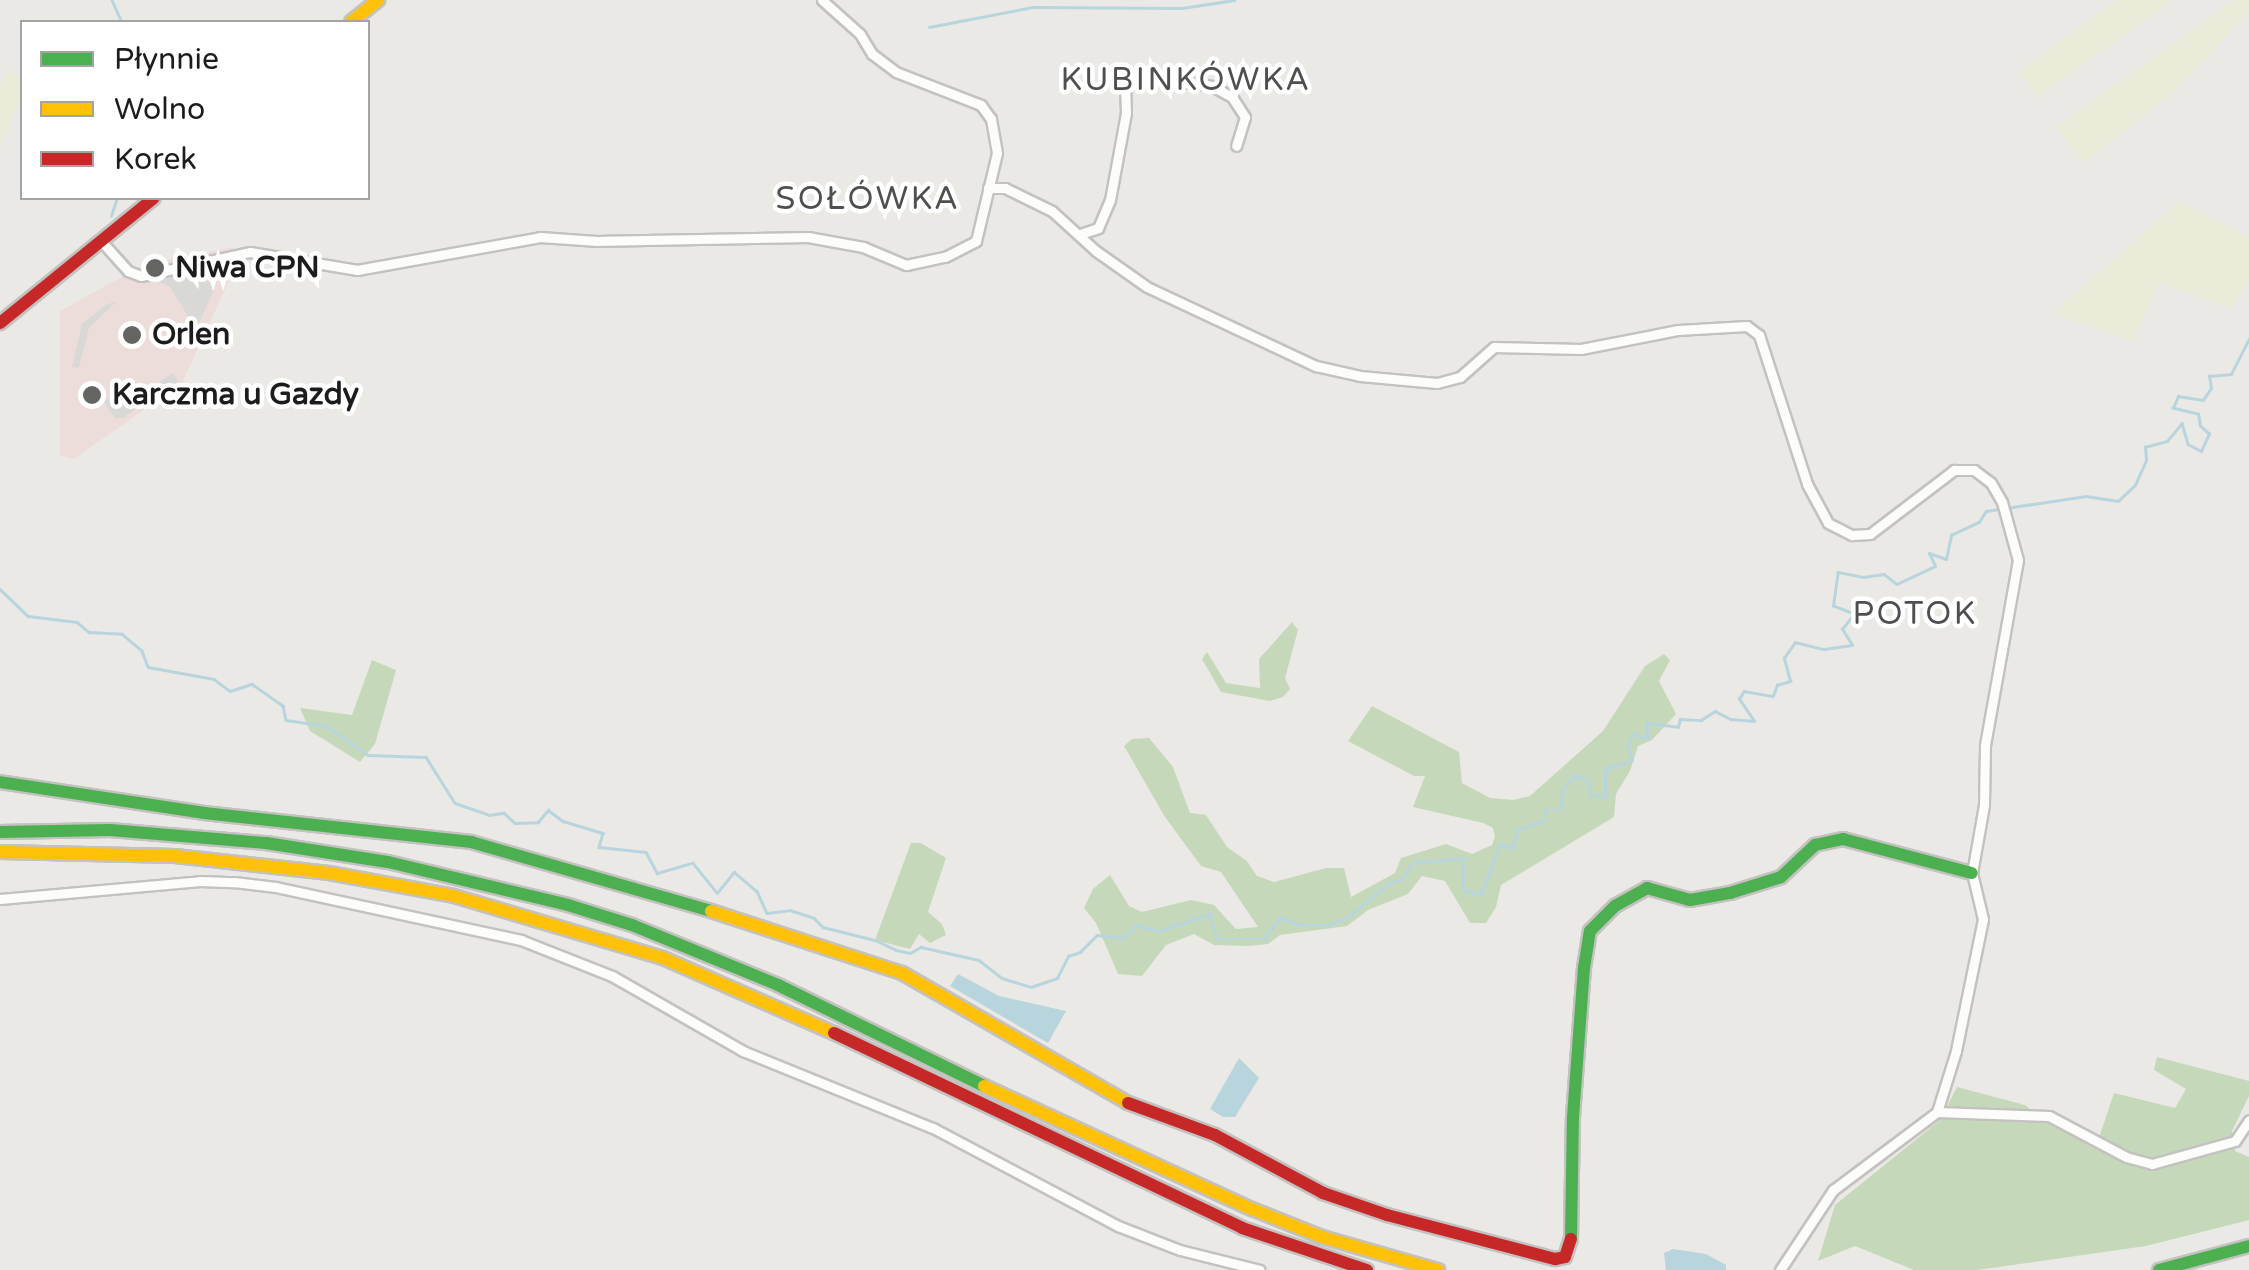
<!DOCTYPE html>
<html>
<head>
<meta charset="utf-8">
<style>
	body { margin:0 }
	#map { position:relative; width:2249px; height:1270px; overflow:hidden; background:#eae9e5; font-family:"Varela Round",sans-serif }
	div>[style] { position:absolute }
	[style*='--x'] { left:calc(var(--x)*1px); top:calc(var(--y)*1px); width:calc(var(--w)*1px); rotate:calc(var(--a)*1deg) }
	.commercial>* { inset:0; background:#ecdcda }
	.religious>* { inset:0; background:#d8d8d6 }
	.farmland>* { inset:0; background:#eaebd8 }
	.forest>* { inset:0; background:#c5d9ba }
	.water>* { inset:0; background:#b8d5de }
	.stream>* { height:2.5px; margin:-1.25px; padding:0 1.25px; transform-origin:1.25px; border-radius:1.25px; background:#b8d5de }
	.roads { filter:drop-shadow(2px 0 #c3c2c1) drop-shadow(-2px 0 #c3c2c1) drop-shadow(0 2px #c3c2c1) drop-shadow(0 -2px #c3c2c1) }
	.street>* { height:9px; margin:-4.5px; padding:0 4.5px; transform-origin:4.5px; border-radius:4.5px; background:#fcfcfb }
	.fast>* { height:12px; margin:-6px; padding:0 6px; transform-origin:6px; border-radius:6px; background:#4caf50 }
	.slow>* { height:12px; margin:-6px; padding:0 6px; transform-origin:6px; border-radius:6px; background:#ffc107 }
	.jam>* { height:12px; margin:-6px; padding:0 6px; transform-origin:6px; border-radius:6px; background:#c62828 }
	.dots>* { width:28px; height:28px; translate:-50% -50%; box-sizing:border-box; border:5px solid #fff; border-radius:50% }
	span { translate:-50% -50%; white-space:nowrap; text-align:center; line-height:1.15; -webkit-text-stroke:9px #fff; paint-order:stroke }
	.poi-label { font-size:30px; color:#1c1c1c; font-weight:700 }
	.left { translate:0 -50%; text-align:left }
	.neighbourhood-label { font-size:32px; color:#4f4f4f; letter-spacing:2.5px }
	.legend { position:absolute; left:20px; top:20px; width:350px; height:180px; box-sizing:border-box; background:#fff; border:2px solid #a4a4a4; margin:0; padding:12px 18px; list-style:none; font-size:30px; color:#1c1c1c }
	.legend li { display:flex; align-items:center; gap:20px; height:50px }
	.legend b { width:50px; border:2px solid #a4a4a4 }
</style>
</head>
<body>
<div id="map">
	<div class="commercial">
		<div style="clip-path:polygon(234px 247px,231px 276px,182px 383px,74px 459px,60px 456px,60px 311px,144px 265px)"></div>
	</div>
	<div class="religious">
		<div style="clip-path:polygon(200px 268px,214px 290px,196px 329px,170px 287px,154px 279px)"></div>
		<div style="clip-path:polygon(117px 301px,89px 328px,79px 368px,72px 367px,82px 324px,106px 305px)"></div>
		<div style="clip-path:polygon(173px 373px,178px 381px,123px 418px,115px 418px,104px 402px,111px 398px,119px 409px)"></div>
	</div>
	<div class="farmland">
		<div style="clip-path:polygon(2117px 0,2173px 0,2037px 98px,2019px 72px)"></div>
		<div style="clip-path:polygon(2234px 0,2249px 0,2249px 10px,2214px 51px,2169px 96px,2084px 163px,2056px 127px)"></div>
		<div style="clip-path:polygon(8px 71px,22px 77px,22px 94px,0 146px,0 86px)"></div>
		<div style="clip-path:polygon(2180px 201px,2249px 238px,2249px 281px,2232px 309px,2159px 283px,2133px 341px,2052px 314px)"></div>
	</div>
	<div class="forest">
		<div style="clip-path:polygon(1292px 622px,1298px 630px,1285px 678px,1290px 689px,1283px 697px,1270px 701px,1221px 692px,1202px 659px,1207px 652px,1226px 683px,1260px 688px,1259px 659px)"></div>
		<div style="clip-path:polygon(1664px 654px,1670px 660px,1659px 681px,1676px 714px,1652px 740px,1638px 746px,1630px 771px,1616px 794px,1614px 817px,1501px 885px,1496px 907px,1486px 923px,1470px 923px,1445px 881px,1422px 876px,1408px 894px,1368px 910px,1347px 926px,1280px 935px,1268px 944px,1249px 946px,1214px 945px,1194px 934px,1166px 945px,1142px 976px,1118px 974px,1096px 923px,1084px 908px,1093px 889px,1110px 875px,1129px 906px,1142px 912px,1191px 900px,1214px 905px,1236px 929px,1258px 927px,1221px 872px,1201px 866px,1165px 817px,1124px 746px,1132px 739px,1149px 738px,1173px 767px,1190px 813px,1206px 815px,1227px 847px,1247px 861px,1257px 876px,1274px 882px,1326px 868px,1344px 868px,1351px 897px,1395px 873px,1401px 858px,1446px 844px,1472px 854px,1492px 845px,1495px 837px,1493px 828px,1483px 823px,1413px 807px,1425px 776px,1414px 776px,1348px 741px,1372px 706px,1459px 752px,1462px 783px,1490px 798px,1513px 800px,1530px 796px,1603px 731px,1645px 666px)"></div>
		<div style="clip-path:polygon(372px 660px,396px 670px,375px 744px,360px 762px,310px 731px,300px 708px,352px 715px)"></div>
		<div style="clip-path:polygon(911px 843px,921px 843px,946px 858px,928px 912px,942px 924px,946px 935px,930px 943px,919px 934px,910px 949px,875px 940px)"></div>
		<div style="clip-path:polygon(2157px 1057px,2249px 1081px,2249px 1096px,2232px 1131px,2235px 1151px,2249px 1157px,2249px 1220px,2146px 1246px,1977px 1270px,1914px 1270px,1855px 1246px,1818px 1261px,1835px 1205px,1940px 1120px,1957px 1087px,2025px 1105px,2045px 1122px,2096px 1147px,2114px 1093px,2175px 1108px,2186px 1089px,2154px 1070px)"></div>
	</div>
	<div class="water">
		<div style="clip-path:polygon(958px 974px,999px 996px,1066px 1011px,1048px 1043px,950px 986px)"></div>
		<div style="clip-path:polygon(1239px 1058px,1259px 1078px,1235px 1117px,1223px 1117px,1210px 1109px)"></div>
		<div style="clip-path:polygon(1673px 1249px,1706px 1254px,1726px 1265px,1726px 1270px,1666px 1270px,1664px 1253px)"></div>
	</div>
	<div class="stream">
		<div style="--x:112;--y:0;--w:24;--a:66"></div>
		<div style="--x:929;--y:27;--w:106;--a:-10.9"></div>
		<div style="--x:1033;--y:7;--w:149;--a:0.4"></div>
		<div style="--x:1182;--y:8;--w:53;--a:-8.7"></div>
		<div style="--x:111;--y:216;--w:19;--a:-72"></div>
		<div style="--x:0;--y:589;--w:39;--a:44"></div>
		<div style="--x:28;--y:616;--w:49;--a:7"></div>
		<div style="--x:77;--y:622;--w:16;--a:40"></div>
		<div style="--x:89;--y:632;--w:33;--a:3"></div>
		<div style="--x:122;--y:634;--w:26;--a:40"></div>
		<div style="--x:142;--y:651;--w:17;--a:69"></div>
		<div style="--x:148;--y:667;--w:67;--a:10.3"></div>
		<div style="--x:214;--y:679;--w:20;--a:37"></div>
		<div style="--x:230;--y:691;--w:23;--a:-18"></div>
		<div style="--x:252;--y:684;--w:38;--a:35"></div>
		<div style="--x:283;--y:706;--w:14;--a:78"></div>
		<div style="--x:286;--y:720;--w:41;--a:8.3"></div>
		<div style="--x:327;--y:726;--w:50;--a:35.3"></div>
		<div style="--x:368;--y:755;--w:58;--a:2"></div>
		<div style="--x:426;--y:757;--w:54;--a:57.8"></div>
		<div style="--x:455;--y:803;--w:36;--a:19"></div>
		<div style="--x:489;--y:815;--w:15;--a:-8"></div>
		<div style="--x:504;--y:813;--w:15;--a:42"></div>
		<div style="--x:515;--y:823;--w:23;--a:-2"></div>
		<div style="--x:538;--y:822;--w:16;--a:-50"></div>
		<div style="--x:548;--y:810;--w:19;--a:36"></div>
		<div style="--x:563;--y:821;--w:42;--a:16.7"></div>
		<div style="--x:603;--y:833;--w:15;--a:106"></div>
		<div style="--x:599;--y:847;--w:47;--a:6.1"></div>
		<div style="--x:646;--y:852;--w:24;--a:62"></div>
		<div style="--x:657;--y:873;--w:37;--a:-16"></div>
		<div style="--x:693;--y:863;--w:38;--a:51"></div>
		<div style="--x:717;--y:893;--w:27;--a:-51"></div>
		<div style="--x:734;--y:872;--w:30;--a:40"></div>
		<div style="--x:757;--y:891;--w:24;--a:66"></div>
		<div style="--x:767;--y:913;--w:23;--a:-7"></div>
		<div style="--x:790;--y:910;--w:25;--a:18"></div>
		<div style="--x:814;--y:918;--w:13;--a:45"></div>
		<div style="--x:823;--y:927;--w:54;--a:14"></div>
		<div style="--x:875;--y:940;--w:23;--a:25"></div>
		<div style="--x:896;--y:950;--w:14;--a:12"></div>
		<div style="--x:910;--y:953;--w:13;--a:-29"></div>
		<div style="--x:921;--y:947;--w:59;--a:12.6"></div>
		<div style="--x:979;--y:960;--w:29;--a:38"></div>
		<div style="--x:1002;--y:978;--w:30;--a:17"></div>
		<div style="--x:1031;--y:987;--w:28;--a:-19"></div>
		<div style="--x:1057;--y:978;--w:25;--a:-63"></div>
		<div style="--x:1068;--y:956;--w:13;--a:-18"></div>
		<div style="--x:1080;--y:952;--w:24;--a:-45"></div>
		<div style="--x:1097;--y:935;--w:26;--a:7"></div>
		<div style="--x:1123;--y:938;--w:18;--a:-45"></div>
		<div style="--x:1136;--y:925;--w:24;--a:15"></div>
		<div style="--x:1159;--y:931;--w:54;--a:-18.4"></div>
		<div style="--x:1210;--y:914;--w:26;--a:74"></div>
		<div style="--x:1217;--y:939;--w:47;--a:0"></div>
		<div style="--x:1264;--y:939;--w:26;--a:-54"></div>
		<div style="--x:1279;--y:918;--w:24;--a:17"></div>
		<div style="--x:1302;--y:925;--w:27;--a:0"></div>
		<div style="--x:1329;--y:925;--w:24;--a:-24"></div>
		<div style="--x:1351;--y:915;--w:48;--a:-40.7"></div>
		<div style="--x:1387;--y:884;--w:16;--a:-18"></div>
		<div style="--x:1402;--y:879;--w:19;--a:-58"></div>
		<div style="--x:1412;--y:863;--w:51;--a:-5.6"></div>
		<div style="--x:1463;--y:858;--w:32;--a:88"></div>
		<div style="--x:1464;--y:890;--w:17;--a:13"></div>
		<div style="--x:1481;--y:894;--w:53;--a:-69.2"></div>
		<div style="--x:1500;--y:844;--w:14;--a:17"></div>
		<div style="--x:1513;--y:848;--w:18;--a:-77"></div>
		<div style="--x:1517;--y:830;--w:28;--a:-19"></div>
		<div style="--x:1543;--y:821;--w:11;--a:-80"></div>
		<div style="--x:1545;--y:810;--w:16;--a:0"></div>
		<div style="--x:1561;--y:810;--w:21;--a:-87"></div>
		<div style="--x:1562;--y:789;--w:18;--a:-47"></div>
		<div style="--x:1574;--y:776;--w:15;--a:16"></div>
		<div style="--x:1588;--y:780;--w:15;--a:79"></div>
		<div style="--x:1591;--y:795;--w:14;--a:8"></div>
		<div style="--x:1605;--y:797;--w:28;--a:-90"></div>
		<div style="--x:1605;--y:769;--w:28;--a:-18"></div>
		<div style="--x:1632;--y:760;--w:15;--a:-110"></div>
		<div style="--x:1627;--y:746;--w:13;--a:-67"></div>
		<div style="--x:1632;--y:734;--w:16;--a:15"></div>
		<div style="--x:1647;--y:738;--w:15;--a:-90"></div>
		<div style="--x:1647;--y:723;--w:31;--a:7"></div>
		<div style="--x:1678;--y:727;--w:8;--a:-76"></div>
		<div style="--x:1680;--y:719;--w:21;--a:3"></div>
		<div style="--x:1701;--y:720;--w:17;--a:-33"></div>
		<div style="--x:1715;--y:711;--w:18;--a:27"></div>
		<div style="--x:1731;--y:719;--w:23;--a:5"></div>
		<div style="--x:1754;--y:721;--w:27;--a:-124"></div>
		<div style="--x:1739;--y:699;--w:9;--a:-58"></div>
		<div style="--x:1744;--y:691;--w:29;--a:10"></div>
		<div style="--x:1773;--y:696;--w:12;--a:-70"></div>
		<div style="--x:1777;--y:685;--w:14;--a:-17"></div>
		<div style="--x:1790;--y:681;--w:24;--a:-105"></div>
		<div style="--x:1784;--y:658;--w:19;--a:-55"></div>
		<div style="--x:1795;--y:642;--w:30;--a:14"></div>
		<div style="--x:1824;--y:649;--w:28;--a:-8"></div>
		<div style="--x:1852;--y:645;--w:19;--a:-122"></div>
		<div style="--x:1842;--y:629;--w:19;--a:-51"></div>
		<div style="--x:1854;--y:614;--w:22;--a:-159"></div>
		<div style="--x:1833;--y:606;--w:34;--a:-82"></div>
		<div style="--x:1838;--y:572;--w:25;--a:11"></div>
		<div style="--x:1863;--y:577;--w:21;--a:-8"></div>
		<div style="--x:1884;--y:574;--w:16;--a:38"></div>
		<div style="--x:1897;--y:584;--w:42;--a:-25.3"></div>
		<div style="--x:1935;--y:566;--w:14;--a:-115"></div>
		<div style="--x:1929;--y:553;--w:18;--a:19"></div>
		<div style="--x:1946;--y:559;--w:25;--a:-78"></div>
		<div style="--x:1951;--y:535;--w:31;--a:-25"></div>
		<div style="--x:1979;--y:522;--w:13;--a:-58"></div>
		<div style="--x:1986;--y:511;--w:101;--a:-8.5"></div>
		<div style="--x:2086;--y:496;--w:32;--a:9"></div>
		<div style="--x:2118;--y:501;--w:23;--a:-43"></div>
		<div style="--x:2135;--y:485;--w:27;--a:-66"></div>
		<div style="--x:2146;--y:460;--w:13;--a:-94"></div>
		<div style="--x:2145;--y:447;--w:23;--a:-15"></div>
		<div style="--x:2167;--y:441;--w:23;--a:-50"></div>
		<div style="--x:2182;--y:423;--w:22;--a:74"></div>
		<div style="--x:2188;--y:444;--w:15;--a:28"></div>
		<div style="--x:2201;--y:451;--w:19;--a:-65"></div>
		<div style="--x:2209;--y:434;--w:12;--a:-138"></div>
		<div style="--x:2200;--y:426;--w:12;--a:-99"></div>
		<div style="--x:2198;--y:414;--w:26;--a:-167"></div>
		<div style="--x:2173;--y:408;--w:13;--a:-67"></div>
		<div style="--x:2178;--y:396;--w:25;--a:9"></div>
		<div style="--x:2203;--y:400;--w:14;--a:-56"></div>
		<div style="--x:2211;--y:388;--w:12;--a:-99"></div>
		<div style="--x:2209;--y:376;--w:22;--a:-5"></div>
		<div style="--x:2231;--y:374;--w:39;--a:-63"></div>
	</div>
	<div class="roads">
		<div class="street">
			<div style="--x:988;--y:188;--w:17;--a:0"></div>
			<div style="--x:1005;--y:188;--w:52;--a:26.1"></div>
			<div style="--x:1052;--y:211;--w:59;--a:42.3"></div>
			<div style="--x:1096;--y:251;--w:62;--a:35.2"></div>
			<div style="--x:1147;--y:287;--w:187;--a:25.1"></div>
			<div style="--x:1316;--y:366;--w:45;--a:12.8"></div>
			<div style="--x:1360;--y:376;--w:77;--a:5.2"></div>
			<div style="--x:1437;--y:383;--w:24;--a:-15"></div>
			<div style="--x:1460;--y:377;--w:45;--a:-41.4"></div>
			<div style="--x:1494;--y:347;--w:87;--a:1.3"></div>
			<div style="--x:1581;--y:349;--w:99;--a:-11.1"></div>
			<div style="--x:1678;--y:330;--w:69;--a:-3.3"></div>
			<div style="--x:1747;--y:326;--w:15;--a:37"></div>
			<div style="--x:1759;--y:335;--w:157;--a:72.1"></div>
			<div style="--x:1807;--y:484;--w:44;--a:61.7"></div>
			<div style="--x:1828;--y:523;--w:27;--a:27"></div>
			<div style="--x:1852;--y:535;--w:18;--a:-3"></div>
			<div style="--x:1870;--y:534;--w:106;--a:-37.3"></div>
			<div style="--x:1954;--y:470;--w:20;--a:0"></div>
			<div style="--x:1974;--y:470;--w:21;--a:37"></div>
			<div style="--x:1991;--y:483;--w:22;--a:60"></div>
			<div style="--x:2002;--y:502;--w:60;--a:74.6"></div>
			<div style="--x:2018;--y:560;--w:189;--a:100.1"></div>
			<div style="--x:1985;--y:746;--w:59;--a:91"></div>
			<div style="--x:1984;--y:805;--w:69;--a:100"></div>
			<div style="--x:1972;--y:873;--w:47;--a:76.6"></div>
			<div style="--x:1983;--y:919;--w:135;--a:101.6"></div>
			<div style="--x:1956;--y:1051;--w:64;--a:107.3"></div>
			<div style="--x:1937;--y:1112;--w:130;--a:143.1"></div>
			<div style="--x:1833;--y:1190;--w:96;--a:123.5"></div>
			<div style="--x:1080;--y:234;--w:19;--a:-18"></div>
			<div style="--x:1098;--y:228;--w:30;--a:-67"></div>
			<div style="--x:1110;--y:200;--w:88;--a:-79.6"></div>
			<div style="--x:1126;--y:113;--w:34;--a:-92"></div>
			<div style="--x:1125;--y:79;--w:6;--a:-39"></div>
			<div style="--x:1130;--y:75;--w:83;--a:7.6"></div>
			<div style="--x:1212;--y:86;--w:23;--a:29"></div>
			<div style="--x:1232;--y:97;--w:24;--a:57"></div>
			<div style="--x:1245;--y:117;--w:30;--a:107"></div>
			<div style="--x:102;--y:242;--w:39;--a:48"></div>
			<div style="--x:128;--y:271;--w:14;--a:21"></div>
			<div style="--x:141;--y:276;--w:112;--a:-12.4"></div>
			<div style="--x:250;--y:252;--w:109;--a:9.5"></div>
			<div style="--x:357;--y:270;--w:186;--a:-10.2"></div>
			<div style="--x:540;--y:237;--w:57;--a:4"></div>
			<div style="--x:597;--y:241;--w:211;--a:-1.1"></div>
			<div style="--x:808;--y:237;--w:56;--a:10.3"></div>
			<div style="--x:863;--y:247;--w:47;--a:22.7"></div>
			<div style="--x:906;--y:265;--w:40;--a:-12"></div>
			<div style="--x:945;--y:257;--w:35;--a:-27"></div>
			<div style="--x:976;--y:241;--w:90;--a:-76.6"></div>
			<div style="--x:997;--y:153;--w:35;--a:-100"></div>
			<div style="--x:991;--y:119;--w:17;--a:-126"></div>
			<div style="--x:981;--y:105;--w:91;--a:-158.8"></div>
			<div style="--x:896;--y:72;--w:30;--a:-143"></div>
			<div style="--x:872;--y:54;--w:23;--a:-121"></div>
			<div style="--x:860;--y:34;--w:51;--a:-138.2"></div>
			<div style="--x:0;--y:899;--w:201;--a:-5.1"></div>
			<div style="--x:200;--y:881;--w:34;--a:2"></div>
			<div style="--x:234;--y:882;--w:42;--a:6.8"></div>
			<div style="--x:276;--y:887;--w:251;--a:12.2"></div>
			<div style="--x:521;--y:940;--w:98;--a:21.6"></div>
			<div style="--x:612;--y:976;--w:151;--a:29.8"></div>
			<div style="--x:743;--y:1051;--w:205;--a:22.1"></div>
			<div style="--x:933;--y:1128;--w:209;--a:27.9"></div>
			<div style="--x:1118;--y:1226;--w:66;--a:21.2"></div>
			<div style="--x:1180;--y:1250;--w:82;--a:14"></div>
			<div style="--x:1937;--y:1112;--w:112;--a:2"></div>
			<div style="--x:2049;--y:1116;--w:87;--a:28"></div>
			<div style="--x:2126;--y:1157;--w:27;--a:15"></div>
			<div style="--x:2152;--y:1164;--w:86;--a:-15.5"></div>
			<div style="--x:2235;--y:1141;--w:25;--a:-56"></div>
		</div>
		<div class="fast">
			<div style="--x:0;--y:782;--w:206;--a:8.6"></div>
			<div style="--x:204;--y:813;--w:269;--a:6.2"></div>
			<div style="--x:471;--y:842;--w:250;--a:16"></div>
			<div style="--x:0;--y:832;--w:110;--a:-1"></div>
			<div style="--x:110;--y:830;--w:157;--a:4.8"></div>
			<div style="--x:266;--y:843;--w:123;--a:8.9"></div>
			<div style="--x:388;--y:862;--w:185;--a:13.4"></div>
			<div style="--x:568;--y:905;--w:67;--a:17.4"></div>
			<div style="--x:632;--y:925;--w:158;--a:22.3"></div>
			<div style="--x:778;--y:985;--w:229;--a:26.1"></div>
			<div style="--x:1571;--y:1239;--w:122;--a:-89.1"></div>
			<div style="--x:1573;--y:1117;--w:149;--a:-85.8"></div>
			<div style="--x:1584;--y:968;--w:37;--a:-81"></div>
			<div style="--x:1590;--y:931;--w:35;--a:-45"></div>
			<div style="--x:1615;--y:906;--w:37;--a:-29"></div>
			<div style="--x:1647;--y:888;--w:45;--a:15.6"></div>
			<div style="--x:1690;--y:900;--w:41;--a:-9.9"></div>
			<div style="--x:1730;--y:893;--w:53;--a:-17.4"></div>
			<div style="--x:1781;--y:877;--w:47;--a:-43.3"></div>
			<div style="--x:1815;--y:845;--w:29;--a:-12"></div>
			<div style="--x:1843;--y:839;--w:133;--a:14.8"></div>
			<div style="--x:2159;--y:1270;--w:93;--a:-14.9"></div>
		</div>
		<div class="slow">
			<div style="--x:351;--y:22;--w:35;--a:-39"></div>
			<div style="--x:0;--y:852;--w:175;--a:1.3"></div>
			<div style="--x:175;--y:856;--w:155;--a:6.3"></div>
			<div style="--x:329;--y:873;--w:127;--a:10.4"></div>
			<div style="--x:454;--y:896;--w:218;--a:16.5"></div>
			<div style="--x:663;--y:958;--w:187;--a:23.7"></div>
			<div style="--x:711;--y:911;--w:201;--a:18"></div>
			<div style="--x:902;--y:973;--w:261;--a:29.9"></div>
			<div style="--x:984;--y:1086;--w:295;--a:24.7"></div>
			<div style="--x:1252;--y:1209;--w:75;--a:21.8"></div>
			<div style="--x:1322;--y:1237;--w:121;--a:15.9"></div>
		</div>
		<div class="jam">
			<div style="--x:0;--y:323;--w:198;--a:-39.1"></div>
			<div style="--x:834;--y:1033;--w:452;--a:25.5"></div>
			<div style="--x:1242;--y:1228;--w:132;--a:18.6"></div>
			<div style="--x:1128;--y:1103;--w:93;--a:20.2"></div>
			<div style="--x:1215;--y:1135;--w:123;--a:28.2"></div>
			<div style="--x:1323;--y:1193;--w:68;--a:19"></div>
			<div style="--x:1387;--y:1215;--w:174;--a:14.7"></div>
			<div style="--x:1555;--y:1259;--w:10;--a:-11"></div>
			<div style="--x:1565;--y:1257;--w:19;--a:-72"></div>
		</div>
	</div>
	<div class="dots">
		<div style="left:155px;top:268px;background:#646462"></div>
		<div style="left:132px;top:335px;background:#646462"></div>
		<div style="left:92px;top:395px;background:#646462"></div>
	</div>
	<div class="poi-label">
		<span class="left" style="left:175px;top:268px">Niwa CPN</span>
		<span class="left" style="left:152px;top:335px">Orlen</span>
		<span class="left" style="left:112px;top:395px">Karczma u Gazdy</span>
	</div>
	<div class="neighbourhood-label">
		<span style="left:1186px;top:80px">KUBINKÓWKA</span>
		<span style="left:868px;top:199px">SOŁÓWKA</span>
		<span style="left:1915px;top:614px">POTOK</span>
	</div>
	<ul class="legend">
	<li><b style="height:12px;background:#4caf50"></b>Płynnie</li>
	<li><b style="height:12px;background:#ffc107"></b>Wolno</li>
	<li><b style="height:12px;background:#c62828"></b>Korek</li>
	</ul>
</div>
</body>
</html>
